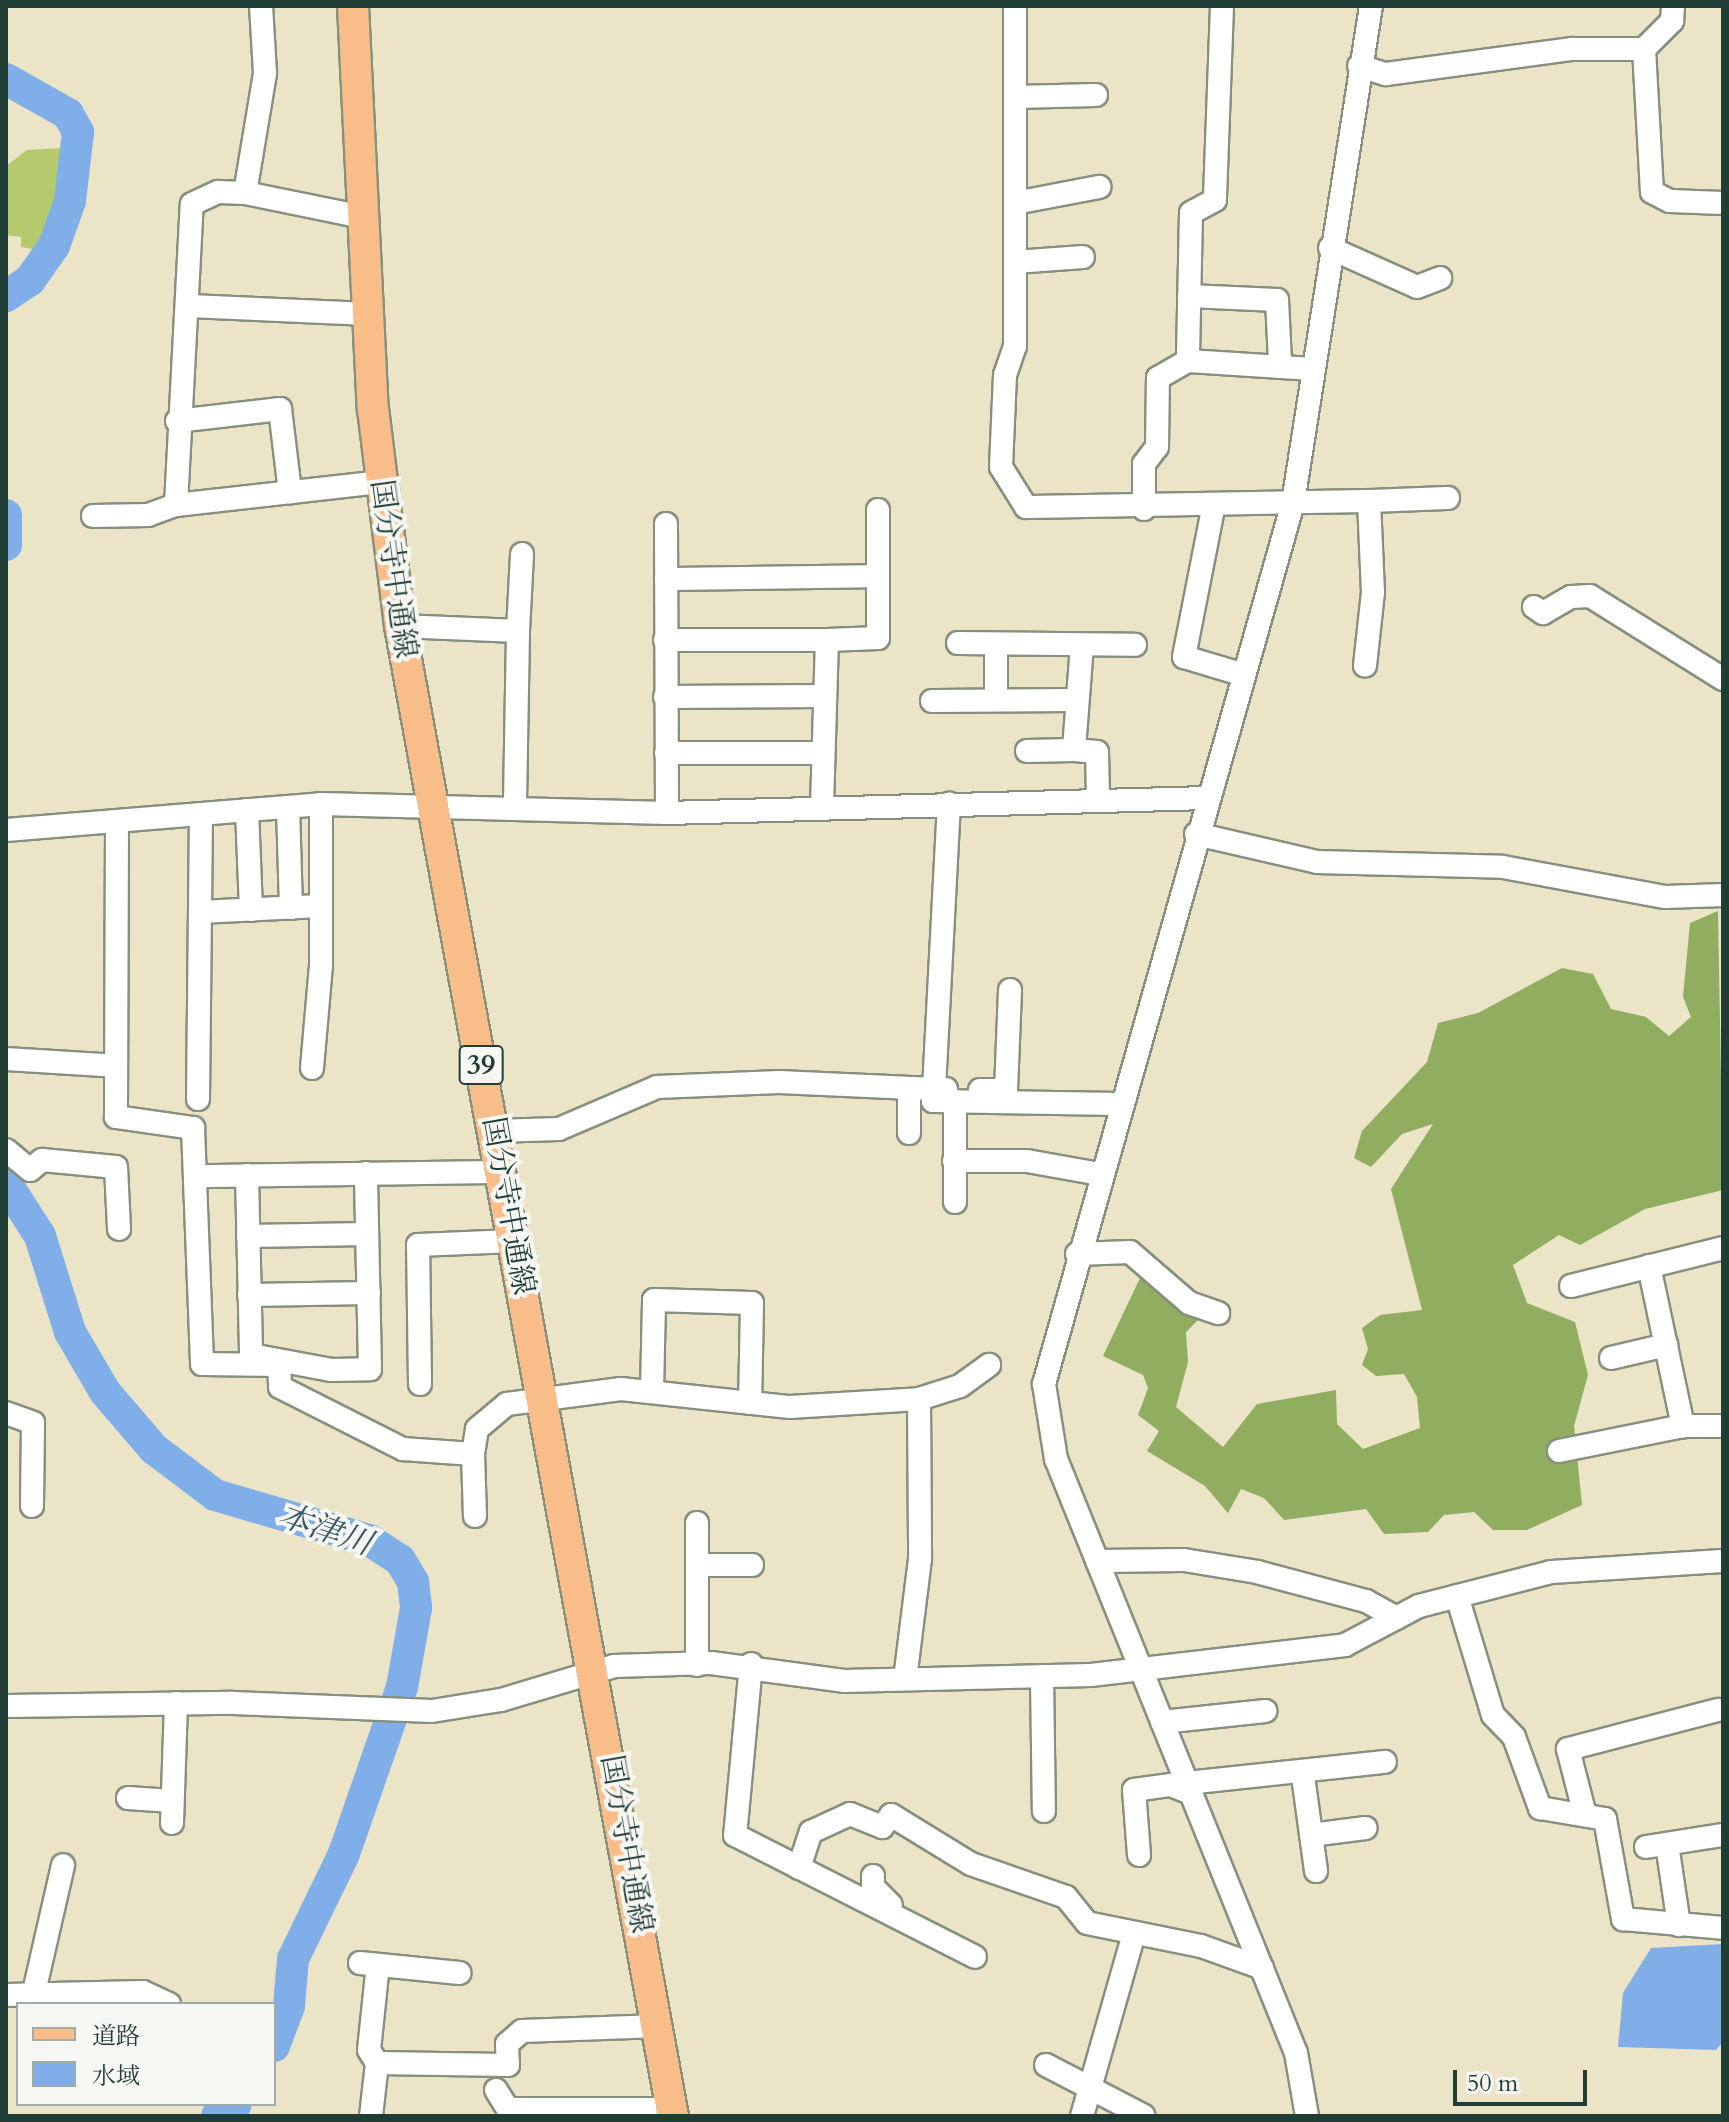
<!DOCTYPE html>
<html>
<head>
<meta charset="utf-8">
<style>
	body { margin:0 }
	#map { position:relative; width:1729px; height:2122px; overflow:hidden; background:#ece4c7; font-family:Cardo,"Noto Serif JP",serif }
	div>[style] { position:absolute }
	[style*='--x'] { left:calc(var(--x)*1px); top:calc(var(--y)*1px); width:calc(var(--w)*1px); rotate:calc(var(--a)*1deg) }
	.green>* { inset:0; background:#b5c96d }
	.forest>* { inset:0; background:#90ad60 }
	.water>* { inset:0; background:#7faee9 }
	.river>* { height:32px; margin:-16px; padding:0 16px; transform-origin:16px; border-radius:16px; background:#7faee9 }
	.roads { filter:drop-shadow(2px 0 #86907e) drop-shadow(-2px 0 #86907e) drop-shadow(0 2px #86907e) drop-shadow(0 -2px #86907e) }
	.minor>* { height:22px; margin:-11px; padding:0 11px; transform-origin:11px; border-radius:11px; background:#fff }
	.major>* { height:30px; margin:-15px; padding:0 15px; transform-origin:15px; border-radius:15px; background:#f8bd89 }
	span { translate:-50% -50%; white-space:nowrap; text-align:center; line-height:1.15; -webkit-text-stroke:8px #f6f6f2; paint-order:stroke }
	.shield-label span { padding:2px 6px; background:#f6f6f2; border:2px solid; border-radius:6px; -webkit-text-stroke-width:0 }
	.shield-label { font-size:28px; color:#1f3d34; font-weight:700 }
	.street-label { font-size:30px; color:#1f3d34 }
	.water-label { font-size:32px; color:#375961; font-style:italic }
	.frame { position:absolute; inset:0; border:8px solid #1f3d34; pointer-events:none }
	.legend { position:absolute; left:16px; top:2002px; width:260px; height:104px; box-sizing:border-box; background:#f6f6f2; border:2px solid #a0aca6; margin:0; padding:10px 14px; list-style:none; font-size:24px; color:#1f3d34 }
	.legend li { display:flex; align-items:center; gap:16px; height:40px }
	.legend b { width:40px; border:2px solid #a0aca6 }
	.scale { position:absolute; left:1453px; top:2070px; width:134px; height:36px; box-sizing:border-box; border:4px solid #1f3d34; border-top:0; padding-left:10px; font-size:24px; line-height:28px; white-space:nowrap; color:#1f3d34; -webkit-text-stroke:6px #f6f6f2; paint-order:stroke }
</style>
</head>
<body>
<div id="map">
	<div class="green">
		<div style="clip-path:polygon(63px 148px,56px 207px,38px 250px,21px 247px,21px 237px,6px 235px,6px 166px,27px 150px)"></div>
	</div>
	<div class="forest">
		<div style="clip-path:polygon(1718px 911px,1723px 1190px,1645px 1209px,1580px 1245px,1559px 1235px,1513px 1265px,1527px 1303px,1575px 1322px,1588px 1375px,1574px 1426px,1582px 1505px,1527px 1530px,1493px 1530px,1474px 1512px,1444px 1515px,1428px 1532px,1384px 1534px,1366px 1509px,1284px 1520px,1264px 1498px,1241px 1489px,1228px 1513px,1205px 1486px,1147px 1451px,1159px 1431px,1138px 1415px,1148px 1388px,1143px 1375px,1103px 1356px,1140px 1278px,1201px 1317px,1186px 1332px,1188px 1362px,1176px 1407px,1223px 1447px,1257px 1404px,1336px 1390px,1337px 1424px,1363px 1449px,1420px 1428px,1417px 1397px,1404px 1374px,1376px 1376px,1362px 1365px,1368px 1349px,1362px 1328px,1380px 1315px,1422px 1310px,1391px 1189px,1433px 1124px,1402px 1134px,1371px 1167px,1354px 1158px,1362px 1131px,1427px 1062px,1438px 1023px,1478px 1013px,1562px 968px,1593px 974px,1611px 1009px,1646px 1017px,1669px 1036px,1691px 1017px,1683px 997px,1690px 923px)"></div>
	</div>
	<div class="water">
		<div style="clip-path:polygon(1723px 1944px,1723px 2042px,1716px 2050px,1618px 2047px,1623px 1993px,1651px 1948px)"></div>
	</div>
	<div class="river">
		<div style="--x:6;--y:79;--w:71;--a:29.4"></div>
		<div style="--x:68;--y:114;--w:21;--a:61"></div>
		<div style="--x:78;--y:132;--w:69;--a:96.6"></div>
		<div style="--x:70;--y:201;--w:48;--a:109.6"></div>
		<div style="--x:54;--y:246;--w:42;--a:125.2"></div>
		<div style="--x:30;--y:280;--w:29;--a:146"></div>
		<div style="--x:6;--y:515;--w:30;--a:90"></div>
		<div style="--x:6;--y:1183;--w:63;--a:57.3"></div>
		<div style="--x:40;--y:1236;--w:101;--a:72.6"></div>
		<div style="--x:70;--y:1332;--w:69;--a:59.7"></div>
		<div style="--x:105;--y:1392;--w:75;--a:49.3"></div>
		<div style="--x:154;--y:1449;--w:76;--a:37"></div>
		<div style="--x:215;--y:1495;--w:160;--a:16.3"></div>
		<div style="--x:369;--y:1540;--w:37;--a:33"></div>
		<div style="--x:400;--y:1560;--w:26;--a:59"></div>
		<div style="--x:413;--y:1582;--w:26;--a:83"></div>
		<div style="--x:416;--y:1608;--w:80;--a:100"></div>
		<div style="--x:402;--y:1687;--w:179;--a:109.2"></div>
		<div style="--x:343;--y:1856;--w:114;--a:115.9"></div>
		<div style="--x:293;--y:1959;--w:47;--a:94.9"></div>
		<div style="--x:289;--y:2006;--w:43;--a:110.6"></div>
		<div style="--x:217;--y:2116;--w:22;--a:-32"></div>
	</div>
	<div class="roads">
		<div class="minor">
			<div style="--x:1015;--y:6;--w:340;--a:90"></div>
			<div style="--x:1015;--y:346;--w:31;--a:109"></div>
			<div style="--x:1005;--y:375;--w:92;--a:92.5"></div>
			<div style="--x:1001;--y:467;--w:47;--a:58"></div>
			<div style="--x:1026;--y:507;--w:343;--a:-1"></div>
			<div style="--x:1369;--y:501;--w:91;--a:87.5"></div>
			<div style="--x:1373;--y:592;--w:74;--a:96.2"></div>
			<div style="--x:1222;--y:6;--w:194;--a:92.1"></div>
			<div style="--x:1215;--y:200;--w:27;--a:152"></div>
			<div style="--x:1191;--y:213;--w:148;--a:91.2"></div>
			<div style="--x:1188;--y:361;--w:125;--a:3.7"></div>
			<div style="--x:1644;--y:49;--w:40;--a:-45"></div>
			<div style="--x:1672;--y:21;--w:15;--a:-86"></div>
			<div style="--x:1359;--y:66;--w:28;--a:17"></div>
			<div style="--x:1386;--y:74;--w:188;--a:-7.7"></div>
			<div style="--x:1572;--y:49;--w:72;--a:0"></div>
			<div style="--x:1644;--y:49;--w:143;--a:86.8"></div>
			<div style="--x:1652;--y:192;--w:20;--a:27"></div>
			<div style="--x:1670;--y:201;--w:53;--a:2.2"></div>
			<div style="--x:1015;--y:97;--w:81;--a:-1.4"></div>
			<div style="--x:245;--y:193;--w:122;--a:-80.5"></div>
			<div style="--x:265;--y:73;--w:67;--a:-93.4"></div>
			<div style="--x:1015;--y:203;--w:86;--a:-10.8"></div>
			<div style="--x:1330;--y:248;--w:95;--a:24.1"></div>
			<div style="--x:1417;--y:287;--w:25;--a:-21"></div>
			<div style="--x:1015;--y:262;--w:68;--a:-4.2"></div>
			<div style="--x:1189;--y:296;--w:88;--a:2.6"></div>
			<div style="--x:1277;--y:300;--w:62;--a:87.2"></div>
			<div style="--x:190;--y:306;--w:178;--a:2.6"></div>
			<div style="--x:177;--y:421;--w:104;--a:-6.6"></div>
			<div style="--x:280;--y:409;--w:84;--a:83.1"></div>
			<div style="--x:1369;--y:501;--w:79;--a:-2.2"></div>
			<div style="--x:176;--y:505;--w:301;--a:-87"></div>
			<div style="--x:192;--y:204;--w:29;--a:-25"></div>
			<div style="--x:218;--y:192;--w:27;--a:2"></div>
			<div style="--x:245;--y:193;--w:120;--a:11.5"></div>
			<div style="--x:1144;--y:509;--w:45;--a:-90"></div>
			<div style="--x:1144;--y:464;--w:21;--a:-53"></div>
			<div style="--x:1157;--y:447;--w:69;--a:-89.2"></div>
			<div style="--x:1158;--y:378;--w:34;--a:-30"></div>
			<div style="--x:1213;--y:509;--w:151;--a:101.1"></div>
			<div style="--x:1184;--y:657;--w:59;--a:16.6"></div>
			<div style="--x:93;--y:516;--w:55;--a:-1"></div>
			<div style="--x:148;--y:515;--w:30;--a:-20"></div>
			<div style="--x:176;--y:505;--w:205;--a:-6.4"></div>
			<div style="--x:666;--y:524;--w:289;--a:89.8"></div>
			<div style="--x:666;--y:579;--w:211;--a:-0.8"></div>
			<div style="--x:1534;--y:607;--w:11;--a:34"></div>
			<div style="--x:1543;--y:613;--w:32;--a:-30"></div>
			<div style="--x:1571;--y:597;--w:19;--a:-3"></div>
			<div style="--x:1590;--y:596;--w:157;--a:32"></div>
			<div style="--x:400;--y:626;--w:118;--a:2.4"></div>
			<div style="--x:518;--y:631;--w:175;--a:91"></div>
			<div style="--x:518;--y:631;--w:77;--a:-87"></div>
			<div style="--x:665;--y:640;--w:162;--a:0"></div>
			<div style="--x:958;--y:643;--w:177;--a:0.6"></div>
			<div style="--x:1082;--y:645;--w:105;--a:94.4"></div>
			<div style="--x:1074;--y:750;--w:23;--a:5"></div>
			<div style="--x:1097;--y:752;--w:45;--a:88.7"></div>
			<div style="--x:665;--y:697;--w:158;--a:-0.4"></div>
			<div style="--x:996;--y:700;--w:56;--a:-90"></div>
			<div style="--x:932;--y:701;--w:140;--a:-0.4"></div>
			<div style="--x:1027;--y:751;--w:47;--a:-1.2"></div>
			<div style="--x:666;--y:753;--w:156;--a:0"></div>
			<div style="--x:288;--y:807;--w:101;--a:88.3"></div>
			<div style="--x:822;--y:807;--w:167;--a:-88.3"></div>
			<div style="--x:827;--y:640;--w:51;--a:-2.2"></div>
			<div style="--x:878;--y:638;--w:128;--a:-90"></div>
			<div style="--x:247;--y:810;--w:100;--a:87.7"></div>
			<div style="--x:117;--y:822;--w:295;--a:90.2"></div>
			<div style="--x:116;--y:1117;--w:78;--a:8.1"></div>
			<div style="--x:193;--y:1128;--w:236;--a:87.8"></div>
			<div style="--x:202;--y:1364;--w:77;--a:0.7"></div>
			<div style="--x:279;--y:1365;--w:22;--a:87"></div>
			<div style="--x:280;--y:1387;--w:138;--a:26.8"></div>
			<div style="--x:403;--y:1449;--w:70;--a:4.1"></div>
			<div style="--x:473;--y:1454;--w:25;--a:-81"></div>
			<div style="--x:477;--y:1429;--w:39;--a:-40"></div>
			<div style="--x:507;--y:1404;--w:115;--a:-7.5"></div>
			<div style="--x:621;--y:1389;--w:170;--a:6.1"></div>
			<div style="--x:790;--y:1407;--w:129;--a:-3.5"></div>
			<div style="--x:919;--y:1399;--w:160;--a:89.6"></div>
			<div style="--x:920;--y:1559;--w:121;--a:97.1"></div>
			<div style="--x:6;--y:830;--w:316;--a:-4.7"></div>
			<div style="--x:321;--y:804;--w:346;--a:1.5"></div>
			<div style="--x:667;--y:813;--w:541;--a:-1.59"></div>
			<div style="--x:1196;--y:834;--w:124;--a:13"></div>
			<div style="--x:1317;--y:862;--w:186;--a:1.5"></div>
			<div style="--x:1503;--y:867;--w:165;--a:10.5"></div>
			<div style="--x:1665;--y:897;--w:58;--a:-2"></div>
			<div style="--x:200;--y:912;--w:120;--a:-2.9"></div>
			<div style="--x:6;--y:1059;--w:110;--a:3.6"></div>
			<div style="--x:312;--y:1068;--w:102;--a:-85"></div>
			<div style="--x:321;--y:966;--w:162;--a:-90"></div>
			<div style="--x:946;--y:1089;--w:12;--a:180"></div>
			<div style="--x:934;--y:1089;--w:286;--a:-87"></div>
			<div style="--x:980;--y:1090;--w:26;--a:0"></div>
			<div style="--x:1006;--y:1090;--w:100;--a:-87.7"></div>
			<div style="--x:198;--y:1099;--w:285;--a:-89.4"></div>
			<div style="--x:955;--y:1101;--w:101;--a:90"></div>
			<div style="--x:494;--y:1131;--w:65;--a:-1.8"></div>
			<div style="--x:559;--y:1129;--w:107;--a:-23.2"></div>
			<div style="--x:657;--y:1087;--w:122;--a:-2.3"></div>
			<div style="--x:779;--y:1082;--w:155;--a:2.6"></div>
			<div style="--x:934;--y:1089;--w:12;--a:95"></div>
			<div style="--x:933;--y:1101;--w:186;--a:0.9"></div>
			<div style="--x:909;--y:1133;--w:43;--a:-90"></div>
			<div style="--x:6;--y:1150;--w:31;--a:40"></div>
			<div style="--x:30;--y:1170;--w:16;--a:-40"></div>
			<div style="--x:42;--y:1160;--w:74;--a:5.4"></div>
			<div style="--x:116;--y:1167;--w:62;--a:87.2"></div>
			<div style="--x:954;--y:1161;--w:73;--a:0"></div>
			<div style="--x:1027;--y:1161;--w:74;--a:10.1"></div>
			<div style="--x:247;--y:1175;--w:180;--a:88.7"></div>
			<div style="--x:251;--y:1355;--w:81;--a:10.6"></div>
			<div style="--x:331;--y:1370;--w:39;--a:-1"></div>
			<div style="--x:370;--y:1369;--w:196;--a:-91.2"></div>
			<div style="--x:205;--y:1176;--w:296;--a:-0.8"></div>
			<div style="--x:248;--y:1236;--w:119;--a:-1"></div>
			<div style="--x:1077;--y:1254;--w:53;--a:-2.2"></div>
			<div style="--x:1130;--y:1252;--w:78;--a:40.8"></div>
			<div style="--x:1189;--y:1303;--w:31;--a:19"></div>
			<div style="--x:1649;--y:1266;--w:164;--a:78"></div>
			<div style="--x:1571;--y:1286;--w:157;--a:-14"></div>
			<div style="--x:249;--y:1295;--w:120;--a:-1"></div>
			<div style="--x:1611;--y:1358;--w:57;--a:-13.1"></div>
			<div style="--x:420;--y:1384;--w:139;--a:-90.8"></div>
			<div style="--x:418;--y:1245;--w:95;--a:-2.4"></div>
			<div style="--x:652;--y:1391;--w:91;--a:-88.7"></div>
			<div style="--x:654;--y:1300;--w:98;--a:1.8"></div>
			<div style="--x:752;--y:1303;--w:100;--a:91.1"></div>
			<div style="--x:919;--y:1399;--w:43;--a:-17.6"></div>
			<div style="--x:960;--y:1386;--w:36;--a:-36"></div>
			<div style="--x:6;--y:1413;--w:29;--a:20"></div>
			<div style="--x:33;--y:1423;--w:83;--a:90.7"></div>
			<div style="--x:1559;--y:1451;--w:126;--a:-11.4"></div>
			<div style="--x:1683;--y:1426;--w:40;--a:0"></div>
			<div style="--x:473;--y:1454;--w:62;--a:88.2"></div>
			<div style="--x:697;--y:1523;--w:142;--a:90"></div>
			<div style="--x:1097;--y:1561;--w:87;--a:-0.7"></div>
			<div style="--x:1184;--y:1560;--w:74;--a:9.3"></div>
			<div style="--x:1257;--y:1572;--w:113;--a:14.9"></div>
			<div style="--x:1366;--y:1601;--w:35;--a:29"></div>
			<div style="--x:697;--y:1565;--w:55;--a:0"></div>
			<div style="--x:1457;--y:1596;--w:124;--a:73.2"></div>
			<div style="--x:1493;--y:1715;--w:30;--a:46"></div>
			<div style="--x:1514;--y:1737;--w:76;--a:69.9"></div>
			<div style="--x:1540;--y:1808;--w:66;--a:9.6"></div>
			<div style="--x:1605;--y:1819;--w:102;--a:79.8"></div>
			<div style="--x:1623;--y:1919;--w:100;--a:5.1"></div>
			<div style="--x:751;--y:1664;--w:172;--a:95.3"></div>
			<div style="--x:735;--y:1835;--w:269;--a:26.9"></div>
			<div style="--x:1042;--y:1676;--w:135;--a:89.2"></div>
			<div style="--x:6;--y:1706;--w:227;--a:-0.8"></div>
			<div style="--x:233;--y:1703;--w:199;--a:2.3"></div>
			<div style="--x:432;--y:1711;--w:70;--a:-9.1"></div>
			<div style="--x:501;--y:1700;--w:118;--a:-16.7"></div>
			<div style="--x:614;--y:1666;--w:97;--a:-1.8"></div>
			<div style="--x:711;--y:1663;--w:134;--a:7.7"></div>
			<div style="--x:844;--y:1681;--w:247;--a:-1.4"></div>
			<div style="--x:1091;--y:1675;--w:256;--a:-6.7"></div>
			<div style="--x:1345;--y:1645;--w:84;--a:-27.8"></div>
			<div style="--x:1419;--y:1606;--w:136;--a:-14.4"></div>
			<div style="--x:1551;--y:1572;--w:172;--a:-3.7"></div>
			<div style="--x:1162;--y:1722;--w:104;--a:-6.1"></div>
			<div style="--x:1303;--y:1776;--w:96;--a:82.2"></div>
			<div style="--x:1187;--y:1783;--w:199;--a:-6.1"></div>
			<div style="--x:128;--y:1798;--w:44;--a:3.9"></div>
			<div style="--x:1584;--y:1811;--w:64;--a:-104.5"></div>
			<div style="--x:1568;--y:1749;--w:155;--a:-14.6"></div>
			<div style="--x:172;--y:1823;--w:120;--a:-88.1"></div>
			<div style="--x:1311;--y:1835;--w:55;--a:-7.3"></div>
			<div style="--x:1667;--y:1844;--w:82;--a:81.6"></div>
			<div style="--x:1646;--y:1847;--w:78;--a:-8.9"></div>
			<div style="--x:1139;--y:1855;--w:65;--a:-94.4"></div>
			<div style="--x:1134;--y:1790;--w:37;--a:-8"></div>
			<div style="--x:1171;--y:1785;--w:22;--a:22"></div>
			<div style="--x:799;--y:1868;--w:38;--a:-72"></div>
			<div style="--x:811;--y:1832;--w:43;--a:-24.8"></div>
			<div style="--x:850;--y:1814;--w:35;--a:22"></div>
			<div style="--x:882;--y:1827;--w:15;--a:-53"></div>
			<div style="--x:891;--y:1815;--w:94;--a:31.5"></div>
			<div style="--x:971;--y:1864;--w:101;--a:19.2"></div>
			<div style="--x:1066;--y:1897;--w:33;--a:51"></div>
			<div style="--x:1087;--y:1923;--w:116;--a:11.4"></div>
			<div style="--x:1201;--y:1946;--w:65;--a:19.8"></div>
			<div style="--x:873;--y:1876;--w:11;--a:90"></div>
			<div style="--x:873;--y:1887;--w:25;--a:45"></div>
			<div style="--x:360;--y:1963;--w:100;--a:5.7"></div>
			<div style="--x:34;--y:1992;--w:130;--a:-77.1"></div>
			<div style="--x:6;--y:1995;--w:137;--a:-1.3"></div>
			<div style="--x:143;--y:1992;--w:29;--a:25"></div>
			<div style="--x:377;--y:2063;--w:15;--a:-122"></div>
			<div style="--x:369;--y:2050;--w:85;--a:-84"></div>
			<div style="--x:1046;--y:2065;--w:110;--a:27.5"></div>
			<div style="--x:496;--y:2090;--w:22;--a:58"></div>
			<div style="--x:508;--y:2109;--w:164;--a:0"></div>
			<div style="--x:371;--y:2116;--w:53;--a:-83.5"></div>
			<div style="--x:377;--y:2063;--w:131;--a:0.9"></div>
			<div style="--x:508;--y:2065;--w:21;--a:-93"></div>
			<div style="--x:507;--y:2044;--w:20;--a:-41"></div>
			<div style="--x:522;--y:2031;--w:137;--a:-2.1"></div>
			<div style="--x:1082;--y:2116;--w:190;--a:-74.1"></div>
			<div style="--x:1307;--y:2116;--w:64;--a:-99.9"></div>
			<div style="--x:1296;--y:2053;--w:641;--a:-112"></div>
			<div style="--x:1056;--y:1459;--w:76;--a:-99.1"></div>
			<div style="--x:1044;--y:1384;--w:916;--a:-74.22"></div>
			<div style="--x:1293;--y:503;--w:503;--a:-81.08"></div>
		</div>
		<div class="major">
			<div style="--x:353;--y:6;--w:403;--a:87.2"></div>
			<div style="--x:373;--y:409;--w:219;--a:82.9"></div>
			<div style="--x:400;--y:626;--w:1515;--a:79.62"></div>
		</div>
	</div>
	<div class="shield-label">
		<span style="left:481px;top:1065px">39</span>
	</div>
	<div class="street-label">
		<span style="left:393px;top:569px;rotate:82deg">国分寺中通線</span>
		<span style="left:508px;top:1206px;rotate:80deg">国分寺中通線</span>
		<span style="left:626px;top:1844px;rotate:80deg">国分寺中通線</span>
	</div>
	<div class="water-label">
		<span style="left:325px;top:1530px;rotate:19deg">本津川</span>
	</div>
	<div class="frame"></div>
	<ul class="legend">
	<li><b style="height:10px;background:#f8bd89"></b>道路</li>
	<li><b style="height:22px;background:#7faee9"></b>水域</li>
	</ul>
	<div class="scale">50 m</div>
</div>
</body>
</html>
